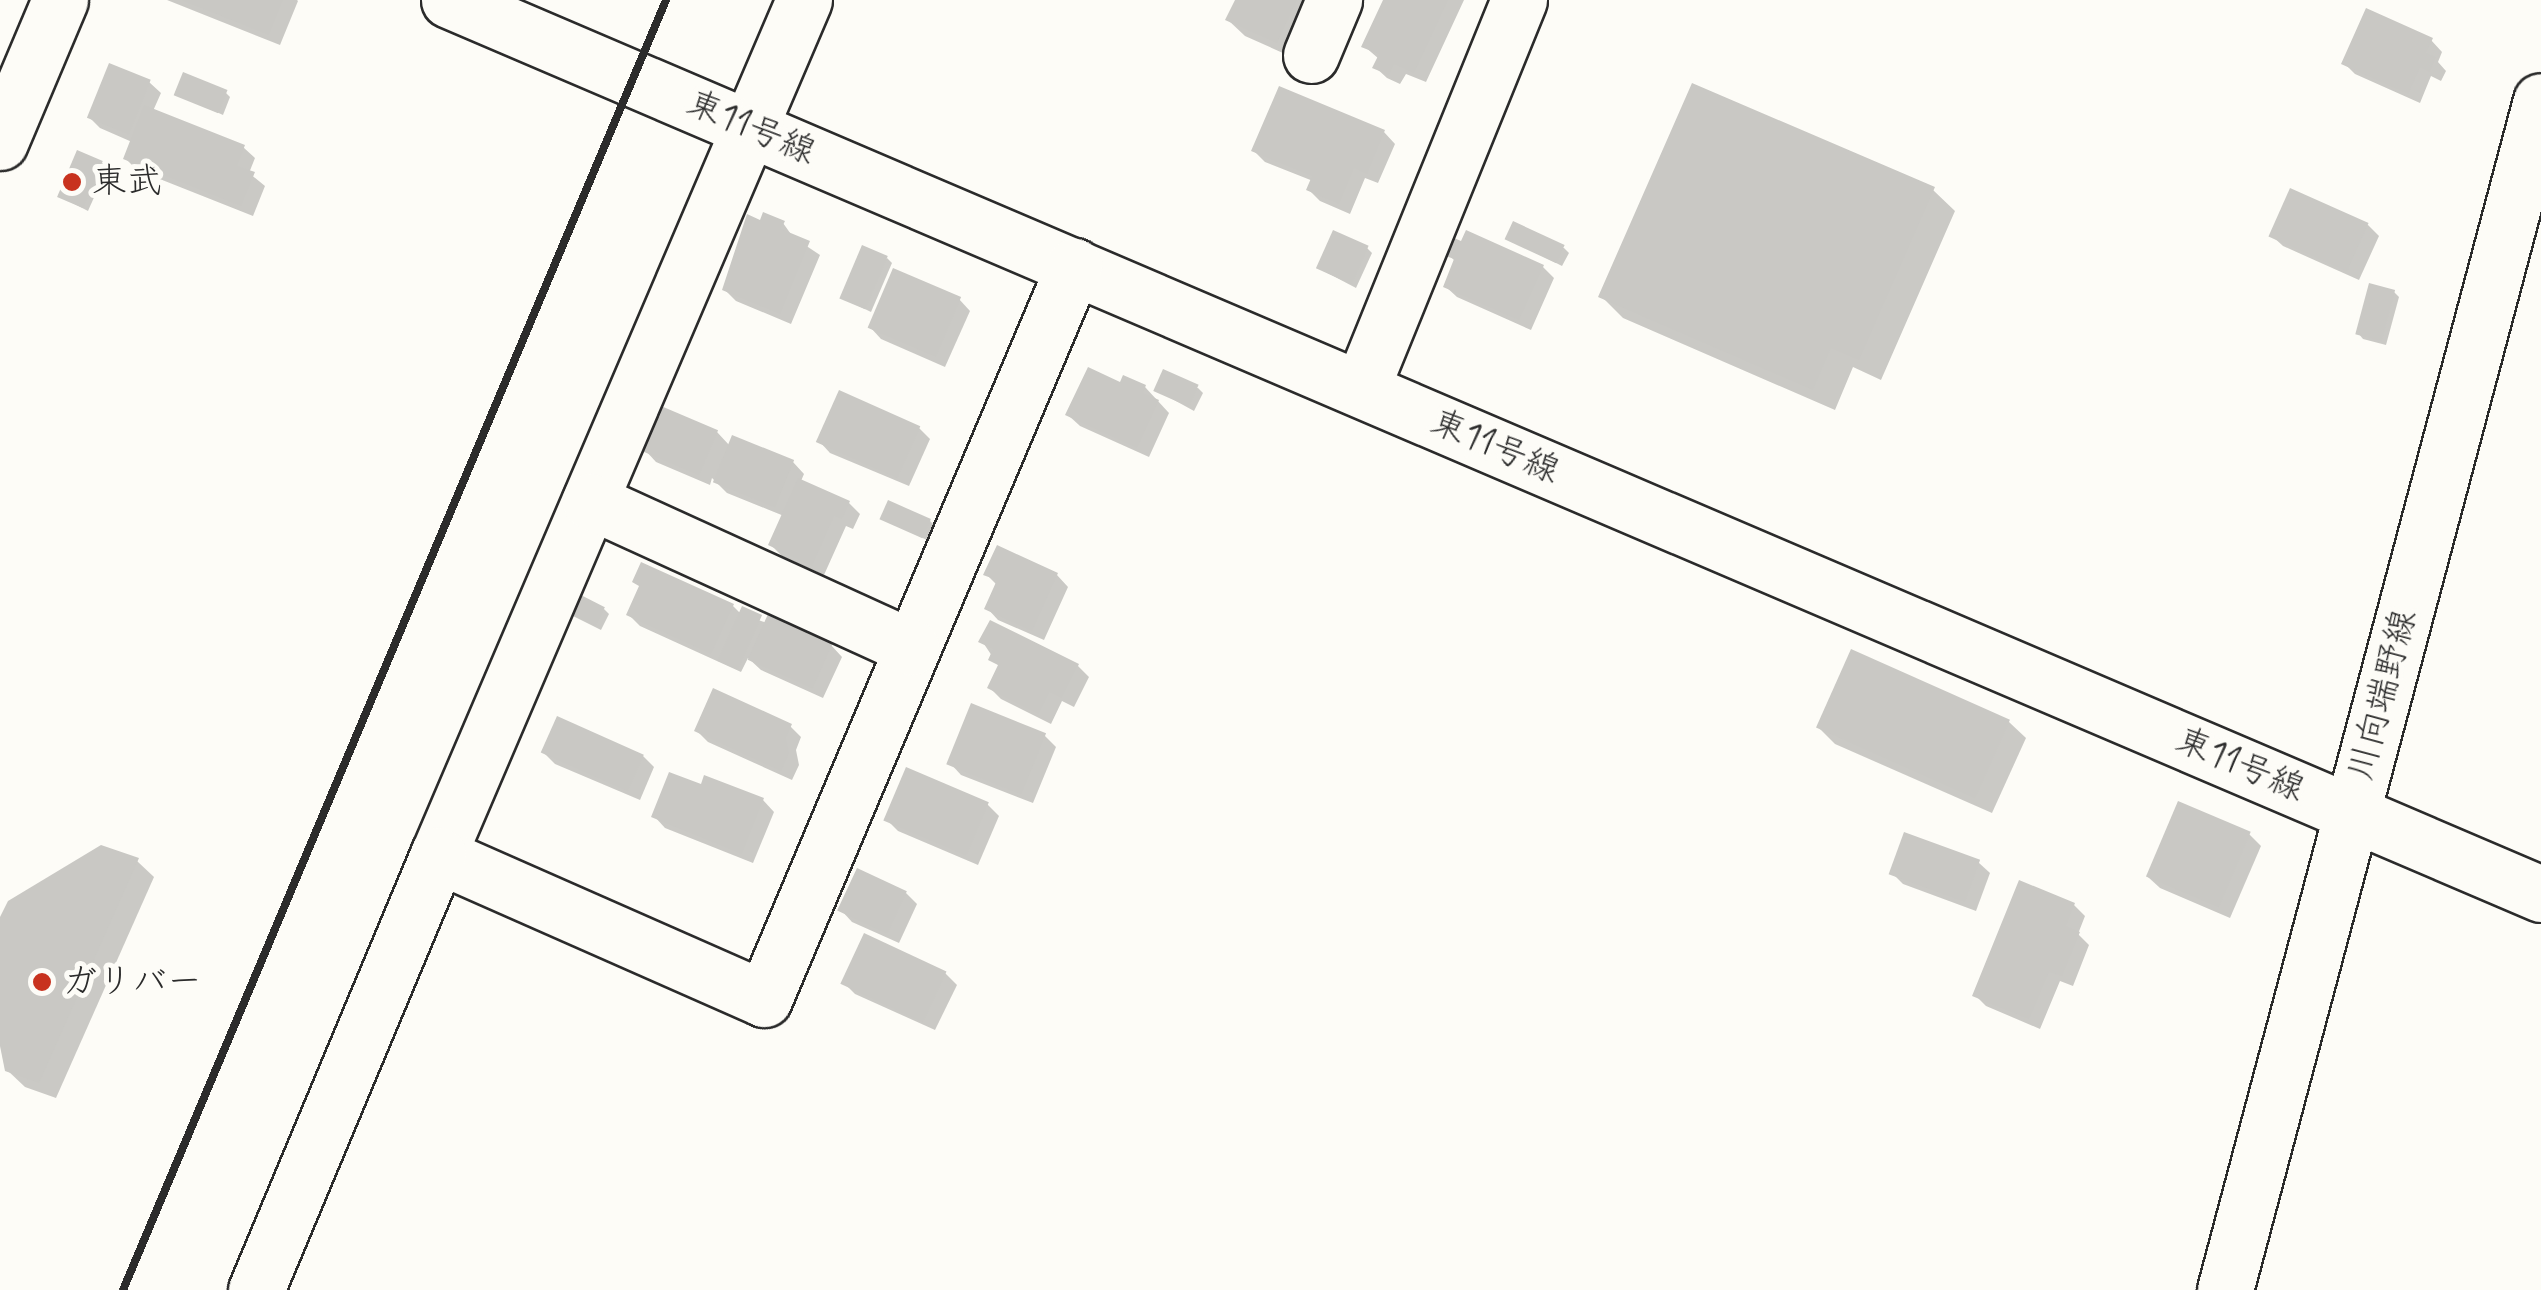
<!DOCTYPE html>
<html>
<head>
<meta charset="utf-8">
<style>
	body { margin:0 }
	#map { position:relative; width:2541px; height:1290px; overflow:hidden; background:#fdfcf7; font-family:Mynerve,"Klee One",sans-serif }
	div>[style] { position:absolute }
	[style*='--x'] { left:calc(var(--x)*1px); top:calc(var(--y)*1px); width:calc(var(--w)*1px); rotate:calc(var(--a)*1deg) }
	.shadow>* { inset:0; background:#0003 }
	.building>* { inset:0; background:#c9c8c4; transform-origin:0 0 }
	.roads { filter:drop-shadow(2px 0 #2b2b2b) drop-shadow(-2px 0 #2b2b2b) drop-shadow(0 2px #2b2b2b) drop-shadow(0 -2px #2b2b2b) }
	.minor>* { height:55px; margin:-27.5px; padding:0 27.5px; transform-origin:27.5px; border-radius:27.5px; background:#fdfcf7 }
	.major>* { height:55px; margin:-27.5px; padding:0 27.5px; transform-origin:27.5px; border-radius:27.5px; background:#fdfcf7 }
	.highway>* { height:55px; margin:-27.5px; padding:0 27.5px; transform-origin:27.5px; border-radius:27.5px; background:#fdfcf7 }
	.rail>* { height:8px; margin:-4px; padding:0 4px; transform-origin:4px; border-radius:4px; background:#2b2b2b }
	.dots>* { width:28px; height:28px; translate:-50% -50%; box-sizing:border-box; border:5px solid #fdfcf7; border-radius:50% }
	span { translate:-50% -50%; white-space:nowrap; text-align:center; line-height:1.15; -webkit-text-stroke:10px #fdfcf7; paint-order:stroke }
	.street-label { font-size:35px; color:#2b2b2b }
	.poi-label { font-size:35px; color:#2b2b2b }
	.left { translate:0 -50%; text-align:left }
</style>
</head>
<body>
<div id="map">
	<div class="shadow">
		<div style="clip-path:polygon(167px 0,297px 0,298px 1px,280px 45px)"></div>
		<div style="clip-path:polygon(1237px 0,1304px 0,1301px 6px,1313px 18px,1294px 58px,1245px 36px,1228px 20px)"></div>
		<div style="clip-path:polygon(1386px 0,1464px 0,1426px 82px,1406px 74px,1400px 84px,1387px 78px,1375px 67px,1379px 59px,1364px 46px)"></div>
		<div style="clip-path:polygon(2431px 40px,2442px 52px,2438px 62px,2446px 71px,2441px 81px,2431px 76px,2420px 103px,2355px 74px,2344px 63px)"></div>
		<div style="clip-path:polygon(149px 82px,161px 93px,153px 111px,243px 147px,255px 158px,249px 173px,265px 186px,253px 216px,137px 170px,125px 158px,132px 142px,100px 128px,89px 117px)"></div>
		<div style="clip-path:polygon(225px 92px,230px 97px,223px 115px,177px 94px)"></div>
		<div style="clip-path:polygon(1384px 132px,1395px 144px,1378px 183px,1365px 178px,1350px 214px,1320px 201px,1309px 190px,1313px 181px,1265px 162px,1254px 151px)"></div>
		<div style="clip-path:polygon(102px 163px,107px 168px,88px 211px,59px 196px)"></div>
		<div style="clip-path:polygon(1933px 190px,1955px 211px,1881px 380px,1853px 367px,1835px 410px,1623px 318px,1601px 296px)"></div>
		<div style="clip-path:polygon(762px 223px,783px 223px,793px 237px,820px 255px,791px 324px,736px 301px,725px 290px)"></div>
		<div style="clip-path:polygon(2368px 225px,2379px 236px,2359px 280px,2283px 246px,2271px 235px)"></div>
		<div style="clip-path:polygon(1507px 238px,1564px 248px,1569px 253px,1562px 266px)"></div>
		<div style="clip-path:polygon(1367px 248px,1372px 253px,1356px 288px,1318px 268px)"></div>
		<div style="clip-path:polygon(1449px 255px,1543px 267px,1554px 278px,1531px 330px,1457px 297px,1445px 286px,1456px 262px)"></div>
		<div style="clip-path:polygon(887px 258px,892px 263px,871px 312px,842px 298px)"></div>
		<div style="clip-path:polygon(2394px 292px,2399px 297px,2386px 345px,2363px 339px,2358px 333px)"></div>
		<div style="clip-path:polygon(959px 299px,970px 311px,945px 367px,881px 339px,870px 327px)"></div>
		<div style="clip-path:polygon(1121px 385px,1145px 387px,1169px 413px,1149px 457px,1080px 426px,1068px 415px)"></div>
		<div style="clip-path:polygon(1198px 388px,1203px 393px,1194px 411px,1156px 390px)"></div>
		<div style="clip-path:polygon(919px 428px,930px 439px,909px 486px,830px 453px,819px 441px)"></div>
		<div style="clip-path:polygon(717px 432px,730px 446px,793px 462px,804px 474px,801px 481px,849px 503px,860px 514px,853px 529px,846px 526px,824px 575px,782px 556px,771px 545px,784px 516px,727px 493px,712px 478px,710px 485px,656px 462px,645px 450px)"></div>
		<div style="clip-path:polygon(883px 519px,930px 521px,935px 526px,929px 541px)"></div>
		<div style="clip-path:polygon(998px 549px,1057px 575px,1068px 587px,1044px 640px,998px 620px,987px 608px,997px 585px,986px 574px)"></div>
		<div style="clip-path:polygon(733px 606px,741px 614px,831px 645px,842px 657px,823px 698px,761px 670px,748px 658px,741px 672px,640px 626px,629px 615px)"></div>
		<div style="clip-path:polygon(604px 609px,609px 614px,601px 630px,569px 614px)"></div>
		<div style="clip-path:polygon(982px 641px,1078px 666px,1089px 677px,1074px 707px,1062px 701px,1051px 724px,1001px 699px,990px 688px,1000px 668px)"></div>
		<div style="clip-path:polygon(2009px 722px,2026px 738px,1992px 813px,1835px 744px,1818px 727px)"></div>
		<div style="clip-path:polygon(790px 726px,801px 737px,796px 750px,799px 765px,792px 780px,708px 742px,697px 731px)"></div>
		<div style="clip-path:polygon(1044px 735px,1056px 747px,1033px 803px,961px 775px,950px 763px)"></div>
		<div style="clip-path:polygon(544px 753px,643px 756px,654px 767px,640px 800px,555px 764px)"></div>
		<div style="clip-path:polygon(702px 788px,763px 800px,774px 812px,753px 863px,665px 828px,654px 816px)"></div>
		<div style="clip-path:polygon(987px 804px,999px 816px,978px 865px,898px 831px,886px 819px)"></div>
		<div style="clip-path:polygon(2249px 834px,2261px 846px,2230px 918px,2160px 888px,2148px 877px)"></div>
		<div style="clip-path:polygon(137px 861px,154px 877px,56px 1098px,25px 1087px,7px 1070px,0 1034px,0 923px)"></div>
		<div style="clip-path:polygon(1978px 862px,1990px 873px,1976px 911px,1903px 884px,1892px 873px)"></div>
		<div style="clip-path:polygon(906px 893px,917px 904px,899px 943px,852px 922px,841px 910px)"></div>
		<div style="clip-path:polygon(2074px 905px,2085px 916px,2078px 934px,2089px 945px,2073px 986px,2060px 981px,2040px 1029px,1986px 1006px,1975px 995px)"></div>
		<div style="clip-path:polygon(945px 973px,957px 985px,935px 1030px,855px 994px,844px 983px)"></div>
	</div>
	<div class="building">
		<div style="clip-path:polygon(181px 0,283px 0,269px 35px)"></div>
		<div style="clip-path:polygon(1235px 0,1297px 0,1277px 43px,1225px 20px)"></div>
		<div style="clip-path:polygon(1383px 0,1448px 0,1414px 73px,1394px 64px,1389px 75px,1372px 68px,1379px 54px,1361px 47px)"></div>
		<div style="clip-path:polygon(2366px 8px,2433px 38px,2426px 53px,2436px 57px,2430px 72px,2420px 67px,2408px 94px,2341px 64px)"></div>
		<div style="left:109px;top:63px;width:45px;height:59px;rotate:22deg"></div>
		<div style="left:183px;top:72px;width:48px;height:25px;rotate:22deg"></div>
		<div style="clip-path:polygon(1692px 83px,1935px 187px,1859px 360px,1831px 348px,1813px 390px,1598px 297px)"></div>
		<div style="clip-path:polygon(1279px 86px,1385px 130px,1367px 174px,1354px 168px,1339px 204px,1306px 190px,1312px 176px,1251px 151px)"></div>
		<div style="clip-path:polygon(144px 105px,245px 145px,237px 166px,255px 172px,241px 206px,123px 159px)"></div>
		<div style="left:77px;top:150px;width:28px;height:51px;rotate:23deg"></div>
		<div style="left:2290px;top:188px;width:86px;height:53px;rotate:24deg"></div>
		<div style="clip-path:polygon(763px 212px,785px 221px,781px 229px,810px 241px,780px 314px,722px 290px,747px 214px,760px 220px)"></div>
		<div style="left:1513px;top:221px;width:57px;height:20px;rotate:25deg"></div>
		<div style="left:1333px;top:230px;width:39px;height:42px;rotate:24deg"></div>
		<div style="clip-path:polygon(1466px 230px,1544px 265px,1519px 320px,1443px 287px,1454px 259px,1446px 256px,1454px 238px,1461px 241px)"></div>
		<div style="left:862px;top:245px;width:28px;height:58px;rotate:23deg"></div>
		<div style="left:893px;top:268px;width:74px;height:65px;rotate:23deg"></div>
		<div style="left:2369px;top:283px;width:27px;height:53px;rotate:15deg"></div>
		<div style="clip-path:polygon(1088px 367px,1120px 382px,1123px 375px,1146px 385px,1143px 393px,1159px 400px,1137px 448px,1065px 415px)"></div>
		<div style="left:1163px;top:369px;width:39px;height:24px;rotate:24deg"></div>
		<div style="left:839px;top:390px;width:89px;height:57px;rotate:24deg"></div>
		<div style="left:661px;top:406px;width:62px;height:49px;rotate:23deg"></div>
		<div style="left:732px;top:435px;width:67px;height:51px;rotate:22deg"></div>
		<div style="clip-path:polygon(798px 478px,850px 501px,842px 519px,834px 516px,812px 566px,768px 545px)"></div>
		<div style="left:888px;top:500px;width:47px;height:21px;rotate:24deg"></div>
		<div style="clip-path:polygon(997px 545px,1058px 573px,1032px 631px,984px 609px,997px 580px,983px 575px)"></div>
		<div style="clip-path:polygon(641px 562px,734px 604px,711px 654px,626px 615px,639px 586px,632px 582px)"></div>
		<div style="left:571px;top:590px;width:38px;height:21px;rotate:27deg"></div>
		<div style="left:742px;top:606px;width:22px;height:60px;rotate:24deg"></div>
		<div style="left:768px;top:614px;width:71px;height:50px;rotate:24deg"></div>
		<div style="clip-path:polygon(990px 620px,1079px 664px,1062px 698px,1050px 692px,1039px 714px,987px 688px,998px 665px,988px 660px,993px 649px,978px 642px)"></div>
		<div style="left:1851px;top:649px;width:174px;height:86px;rotate:24deg"></div>
		<div style="clip-path:polygon(713px 688px,792px 724px,786px 738px,789px 753px,781px 771px,694px 731px)"></div>
		<div style="left:971px;top:703px;width:81px;height:66px;rotate:22deg"></div>
		<div style="left:557px;top:716px;width:95px;height:40px;rotate:24deg"></div>
		<div style="left:906px;top:767px;width:90px;height:58px;rotate:23deg"></div>
		<div style="clip-path:polygon(669px 772px,701px 784px,704px 775px,764px 798px,742px 854px,651px 817px)"></div>
		<div style="left:2178px;top:801px;width:79px;height:82px;rotate:23deg"></div>
		<div style="left:1904px;top:832px;width:81px;height:45px;rotate:20deg"></div>
		<div style="clip-path:polygon(101px 845px,139px 858px,39px 1083px,5px 1071px,0 1046px,0 917px,8px 901px)"></div>
		<div style="left:857px;top:868px;width:55px;height:47px;rotate:25deg"></div>
		<div style="clip-path:polygon(2019px 880px,2075px 903px,2066px 926px,2080px 932px,2062px 976px,2049px 972px,2029px 1019px,1972px 996px)"></div>
		<div style="left:864px;top:933px;width:91px;height:56px;rotate:25deg"></div>
	</div>
	<div class="roads">
		<div class="minor">
			<div style="--x:449;--y:0;--w:2275;--a:23.14"></div>
			<div style="--x:804;--y:0;--w:930;--a:113.17"></div>
			<div style="--x:438;--y:855;--w:356;--a:23.8"></div>
			<div style="--x:764;--y:999;--w:796;--a:-67.08"></div>
			<div style="--x:1311;--y:55;--w:60;--a:-67.3"></div>
			<div style="--x:1361;--y:389;--w:420;--a:-67.9"></div>
			<div style="--x:590;--y:501;--w:353;--a:24.5"></div>
			<div style="--x:256;--y:1290;--w:472;--a:-67.3"></div>
		</div>
		<div class="major">
			<div style="--x:2225;--y:1290;--w:1230;--a:-75.12"></div>
		</div>
		<div class="highway">
			<div style="--x:0;--y:142;--w:154;--a:-67.1"></div>
		</div>
	</div>
	<div class="rail">
		<div style="--x:123;--y:1290;--w:1400;--a:-67.17"></div>
	</div>
	<div class="dots">
		<div style="left:72px;top:182px;background:#c8321e"></div>
		<div style="left:42px;top:982px;background:#c8321e"></div>
	</div>
	<div class="street-label">
		<span style="left:751px;top:128px;rotate:23deg">東11号線</span>
		<span style="left:1495px;top:447px;rotate:23deg">東11号線</span>
		<span style="left:2383px;top:695px;rotate:-75deg">川向端野線</span>
		<span style="left:2240px;top:765px;rotate:23deg">東11号線</span>
	</div>
	<div class="poi-label">
		<span class="left" style="left:92px;top:182px">東武</span>
		<span class="left" style="left:62px;top:982px">ガリバー</span>
	</div>
</div>
</body>
</html>
